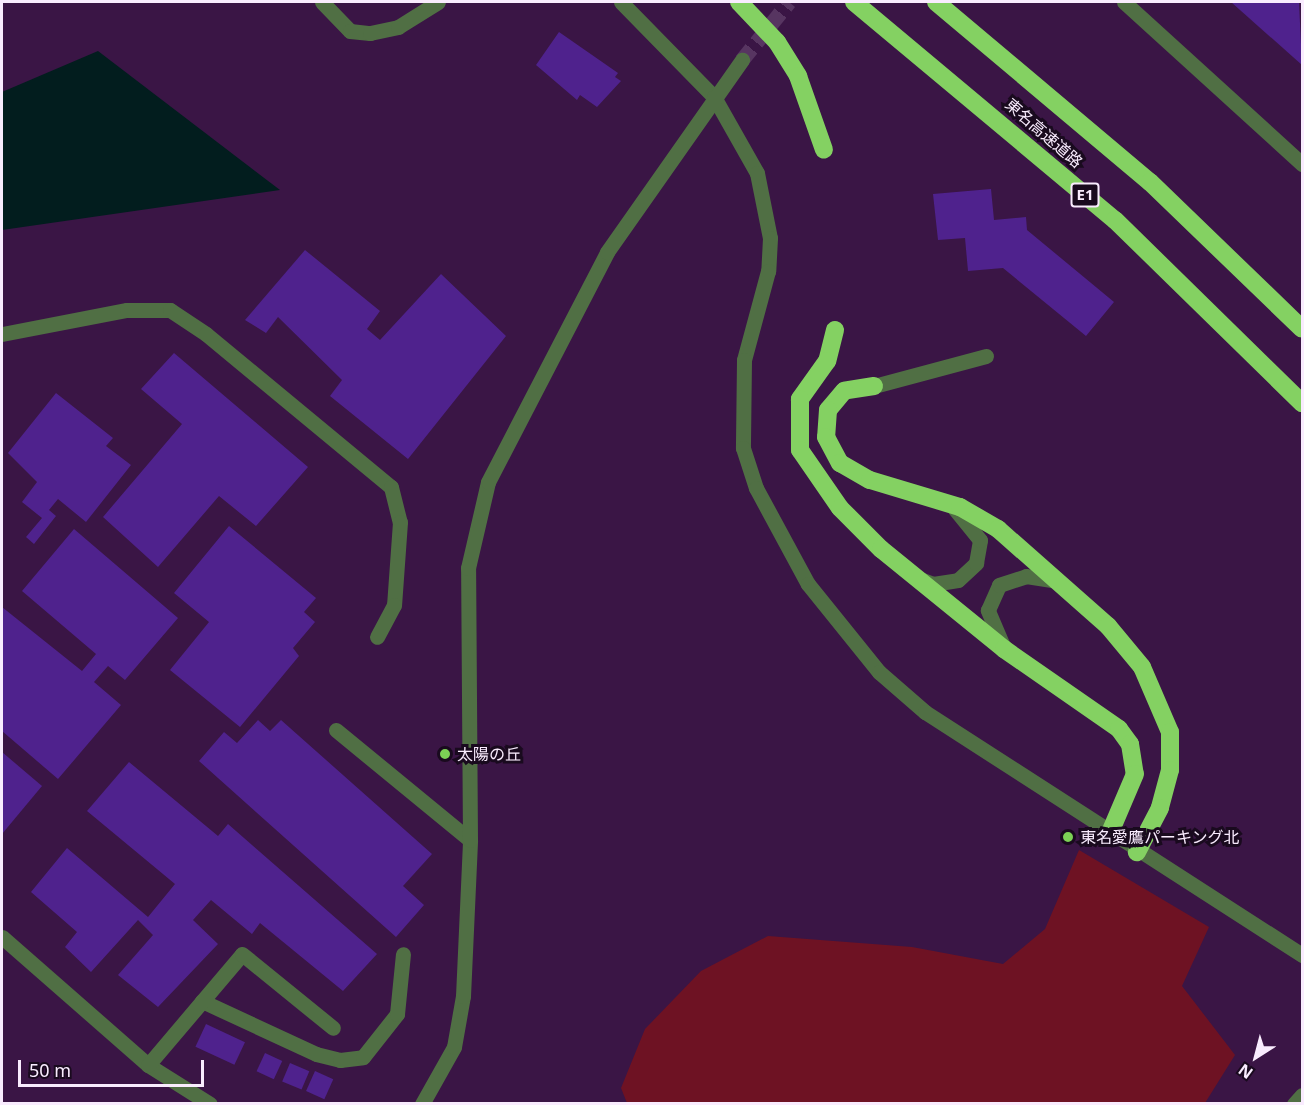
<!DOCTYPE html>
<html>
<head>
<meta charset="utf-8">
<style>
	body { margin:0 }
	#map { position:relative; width:1304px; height:1105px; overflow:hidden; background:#3a1545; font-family:"Noto Sans","Noto Sans JP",sans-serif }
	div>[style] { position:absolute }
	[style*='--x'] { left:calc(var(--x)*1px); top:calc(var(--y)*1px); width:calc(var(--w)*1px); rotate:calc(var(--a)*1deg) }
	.green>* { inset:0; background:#6e1223 }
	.water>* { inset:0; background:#021d1e }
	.building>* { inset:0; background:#4f228d; transform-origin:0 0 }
	.minor-tunnel>* { height:15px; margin-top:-7.5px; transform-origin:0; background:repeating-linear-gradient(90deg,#573561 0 15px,transparent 0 23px) }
	.minor>* { height:15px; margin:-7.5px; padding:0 7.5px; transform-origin:7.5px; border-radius:7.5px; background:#506f44 }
	.highway>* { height:18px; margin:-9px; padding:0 9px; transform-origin:9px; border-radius:9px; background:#84d162 }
	.dots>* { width:16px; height:16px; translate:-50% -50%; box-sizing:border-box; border:3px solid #190a1e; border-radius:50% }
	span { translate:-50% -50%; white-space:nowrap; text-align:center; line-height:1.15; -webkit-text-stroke:6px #190a1e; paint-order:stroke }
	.shield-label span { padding:2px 4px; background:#190a1e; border:2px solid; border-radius:4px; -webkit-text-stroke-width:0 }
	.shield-label { font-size:15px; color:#f9ecfe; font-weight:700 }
	.street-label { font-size:16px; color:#f9ecfe }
	.poi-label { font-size:16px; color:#f9ecfe }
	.left { translate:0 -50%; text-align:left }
	.frame { position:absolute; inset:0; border:3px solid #f9ecfe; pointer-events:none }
	.north { position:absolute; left:1226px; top:1027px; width:60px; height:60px; -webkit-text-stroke:4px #190a1e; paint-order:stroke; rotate:216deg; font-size:16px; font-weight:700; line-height:24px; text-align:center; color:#f9ecfe }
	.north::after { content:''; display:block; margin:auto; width:21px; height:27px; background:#f9ecfe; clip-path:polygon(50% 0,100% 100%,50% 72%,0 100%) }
	.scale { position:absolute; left:18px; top:1060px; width:186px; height:27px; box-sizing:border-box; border:3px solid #f9ecfe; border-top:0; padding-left:8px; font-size:18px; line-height:21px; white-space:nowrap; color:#f9ecfe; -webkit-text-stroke:4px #190a1e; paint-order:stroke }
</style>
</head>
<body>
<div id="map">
	<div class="green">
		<div style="clip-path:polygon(1079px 850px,1209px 927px,1182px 986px,1235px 1055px,1205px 1103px,627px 1103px,621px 1088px,645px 1029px,701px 971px,768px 936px,912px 947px,1003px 964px,1045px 929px)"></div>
	</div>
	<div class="water">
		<div style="clip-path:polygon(98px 51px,280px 190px,2px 230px,2px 92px)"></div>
	</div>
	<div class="building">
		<div style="clip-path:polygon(1231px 2px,1299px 2px,1302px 65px)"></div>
		<div style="clip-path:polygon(559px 32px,618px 73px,615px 77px,621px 81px,597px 107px,580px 95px,577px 100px,536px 65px)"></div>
		<div style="clip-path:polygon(991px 189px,994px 220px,1026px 217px,1027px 230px,1114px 302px,1086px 336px,1003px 268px,968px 271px,965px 238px,938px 240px,933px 194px)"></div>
		<div style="clip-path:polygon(305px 250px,380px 311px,367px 329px,380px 340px,441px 274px,506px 336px,408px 459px,330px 396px,342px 380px,278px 317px,266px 333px,245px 320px)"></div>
		<div style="clip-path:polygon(174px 353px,308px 467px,256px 526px,219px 496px,158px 567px,103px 517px,182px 424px,141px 389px)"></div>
		<div style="clip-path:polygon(56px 393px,113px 438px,106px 446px,131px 465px,86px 522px,58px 499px,49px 510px,56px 516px,34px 544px,26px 537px,42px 518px,22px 502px,37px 482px,8px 453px)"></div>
		<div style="clip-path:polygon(229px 526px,316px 598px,304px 612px,315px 622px,293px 648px,299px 656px,240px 727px,170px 670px,209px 622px,174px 593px)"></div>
		<div style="clip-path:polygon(74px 529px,178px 618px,125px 680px,108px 666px,94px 682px,121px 705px,58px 779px,2px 731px,2px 607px,82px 671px,96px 654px,22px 591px)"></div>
		<div style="clip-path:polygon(258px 720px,270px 731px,281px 720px,432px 854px,403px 886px,424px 905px,396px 937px,199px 761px,224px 732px,237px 743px)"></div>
		<div style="clip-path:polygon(2px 752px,42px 786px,2px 834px)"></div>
		<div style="clip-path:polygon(129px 762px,218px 836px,228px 824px,377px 954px,343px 991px,260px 923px,252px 934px,211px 900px,193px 920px,218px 944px,158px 1007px,118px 975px,153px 935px,138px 920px,91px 972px,65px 947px,77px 932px,31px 892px,67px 848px,148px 917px,175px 884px,87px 811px)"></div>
		<div style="left:206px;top:1024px;width:43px;height:25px;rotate:25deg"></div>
		<div style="left:265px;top:1053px;width:19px;height:20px;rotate:25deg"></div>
		<div style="left:290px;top:1063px;width:21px;height:20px;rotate:23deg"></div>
		<div style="left:315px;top:1071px;width:20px;height:22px;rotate:24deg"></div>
	</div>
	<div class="minor-tunnel">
		<div style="--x:742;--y:60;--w:75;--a:-51"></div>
	</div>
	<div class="minor">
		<div style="--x:322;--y:2;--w:40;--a:46"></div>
		<div style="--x:350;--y:31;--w:20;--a:6"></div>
		<div style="--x:370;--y:33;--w:29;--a:-12"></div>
		<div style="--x:398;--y:27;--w:47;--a:-32"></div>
		<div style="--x:621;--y:2;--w:133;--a:45.6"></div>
		<div style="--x:714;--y:97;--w:87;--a:60.5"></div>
		<div style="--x:757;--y:173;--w:66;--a:78.7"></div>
		<div style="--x:770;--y:238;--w:33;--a:93"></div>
		<div style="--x:768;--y:271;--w:92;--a:105.1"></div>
		<div style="--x:744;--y:360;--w:88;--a:90.7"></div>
		<div style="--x:743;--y:448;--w:42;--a:72"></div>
		<div style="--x:756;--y:488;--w:109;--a:61.6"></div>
		<div style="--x:808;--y:584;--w:113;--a:51.1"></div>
		<div style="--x:879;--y:672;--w:61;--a:41"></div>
		<div style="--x:925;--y:712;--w:449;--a:32.8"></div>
		<div style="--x:1124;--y:2;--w:241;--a:42.3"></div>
		<div style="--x:2;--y:334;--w:127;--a:-10.9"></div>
		<div style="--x:127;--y:310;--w:43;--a:0"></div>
		<div style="--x:170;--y:310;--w:43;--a:33.7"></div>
		<div style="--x:206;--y:334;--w:240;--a:39.6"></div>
		<div style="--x:391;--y:487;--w:36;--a:76"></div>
		<div style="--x:400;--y:522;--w:83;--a:94.1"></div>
		<div style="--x:394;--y:605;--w:36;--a:118"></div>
		<div style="--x:874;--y:386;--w:116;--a:-15"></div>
		<div style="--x:920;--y:579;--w:14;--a:21"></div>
		<div style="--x:933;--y:584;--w:25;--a:-9"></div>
		<div style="--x:958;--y:580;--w:25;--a:-43"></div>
		<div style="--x:976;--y:563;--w:23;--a:-80"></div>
		<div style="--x:980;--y:540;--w:40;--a:-129"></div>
		<div style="--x:1003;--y:646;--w:39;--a:-113"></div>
		<div style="--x:988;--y:610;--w:27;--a:-66"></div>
		<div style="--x:999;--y:585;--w:28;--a:-18"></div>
		<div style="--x:1026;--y:576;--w:31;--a:9"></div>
		<div style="--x:336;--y:730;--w:173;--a:39.4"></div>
		<div style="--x:2;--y:937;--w:194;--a:41.2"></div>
		<div style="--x:148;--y:1065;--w:73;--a:32.2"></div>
		<div style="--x:202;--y:1001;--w:126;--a:24.9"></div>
		<div style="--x:316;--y:1054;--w:25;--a:14"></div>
		<div style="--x:340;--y:1060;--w:23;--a:-7"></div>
		<div style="--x:363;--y:1057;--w:55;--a:-51.7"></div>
		<div style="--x:397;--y:1014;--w:60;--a:-84.3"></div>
		<div style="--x:148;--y:1065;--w:145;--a:-49.7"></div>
		<div style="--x:242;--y:954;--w:117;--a:39.1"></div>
		<div style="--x:422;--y:1104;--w:65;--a:-60.7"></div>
		<div style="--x:454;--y:1047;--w:52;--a:-80"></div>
		<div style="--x:463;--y:996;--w:156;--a:-87.4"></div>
		<div style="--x:470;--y:840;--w:272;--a:-90.4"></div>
		<div style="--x:468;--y:568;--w:88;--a:-76.9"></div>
		<div style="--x:488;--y:482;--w:259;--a:-62.6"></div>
		<div style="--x:607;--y:252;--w:235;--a:-54.9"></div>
		<div style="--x:1294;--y:1104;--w:12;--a:-48"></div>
	</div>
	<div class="highway">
		<div style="--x:739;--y:2;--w:55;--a:46.5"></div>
		<div style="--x:777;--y:42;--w:40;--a:58"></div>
		<div style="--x:798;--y:76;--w:78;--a:70.6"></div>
		<div style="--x:854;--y:2;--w:340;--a:39.9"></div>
		<div style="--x:1115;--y:220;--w:262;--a:44.4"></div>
		<div style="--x:936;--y:2;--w:280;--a:40.1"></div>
		<div style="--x:1150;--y:182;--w:211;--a:44"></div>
		<div style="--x:835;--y:330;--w:32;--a:104"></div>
		<div style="--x:827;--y:361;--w:47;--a:125.4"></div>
		<div style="--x:800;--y:399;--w:51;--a:90"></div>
		<div style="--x:800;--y:450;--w:70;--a:55.4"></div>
		<div style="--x:840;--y:508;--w:58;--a:45"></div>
		<div style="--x:881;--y:549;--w:159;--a:39.1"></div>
		<div style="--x:1004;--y:649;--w:140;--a:34.8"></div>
		<div style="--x:1119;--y:729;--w:19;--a:54"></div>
		<div style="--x:1130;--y:744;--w:30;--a:81"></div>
		<div style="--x:1135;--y:774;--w:66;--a:113.1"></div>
		<div style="--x:874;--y:386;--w:30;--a:171"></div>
		<div style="--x:844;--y:391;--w:25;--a:130"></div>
		<div style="--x:828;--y:410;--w:27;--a:94"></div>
		<div style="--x:826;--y:437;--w:30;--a:62"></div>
		<div style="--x:840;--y:463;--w:34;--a:30"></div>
		<div style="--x:870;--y:480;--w:94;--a:16.7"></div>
		<div style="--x:960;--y:507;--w:44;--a:30.1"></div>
		<div style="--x:998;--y:529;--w:147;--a:41.4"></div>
		<div style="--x:1108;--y:626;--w:53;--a:50.3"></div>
		<div style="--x:1142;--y:667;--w:71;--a:66.7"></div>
		<div style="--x:1170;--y:732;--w:38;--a:90"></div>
		<div style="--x:1170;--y:770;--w:39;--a:105"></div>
		<div style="--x:1160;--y:808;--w:50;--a:117.6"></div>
	</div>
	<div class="dots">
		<div style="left:445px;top:754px;background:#7cd155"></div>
		<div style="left:1068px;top:837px;background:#7cd155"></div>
	</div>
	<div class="shield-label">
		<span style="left:1085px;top:195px">E1</span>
	</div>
	<div class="street-label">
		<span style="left:1044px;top:133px;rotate:41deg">東名高速道路</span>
	</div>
	<div class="poi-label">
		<span class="left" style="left:457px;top:754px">太陽の丘</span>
		<span class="left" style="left:1080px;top:837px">東名愛鷹パーキング北</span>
	</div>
	<div class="frame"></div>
	<div class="north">N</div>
	<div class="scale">50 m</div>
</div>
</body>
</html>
